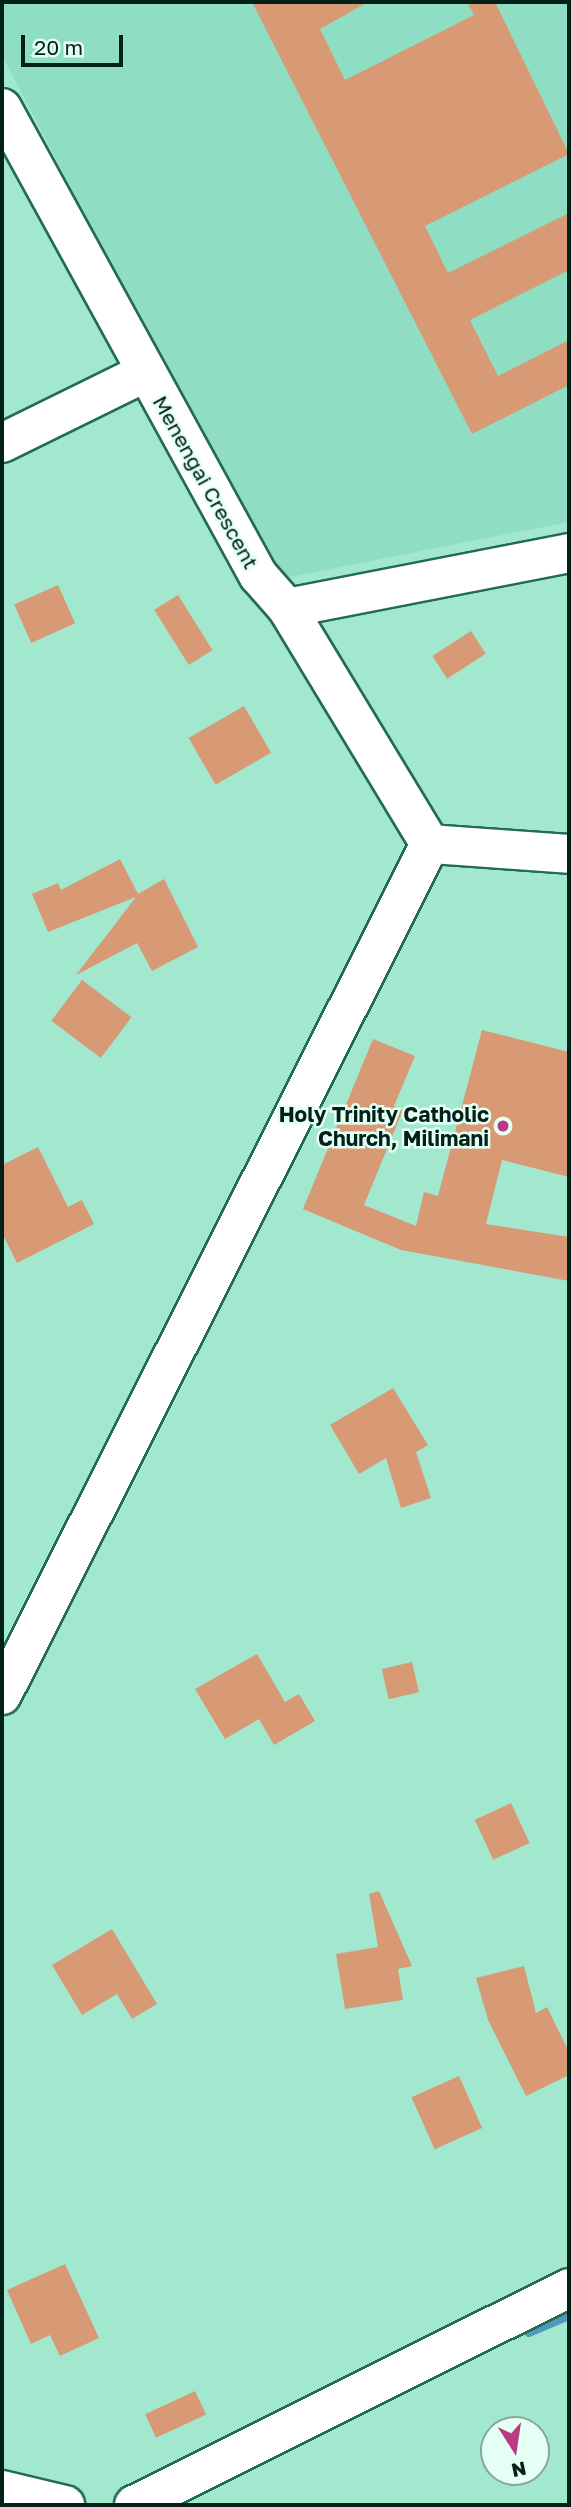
<!DOCTYPE html>
<html>
<head>
<meta charset="utf-8">
<style>
	body { margin:0 }
	#map { position:relative; width:571px; height:2507px; overflow:hidden; background:#a2e8cf; font-family:"Golos Text",sans-serif }
	div>[style] { position:absolute }
	[style*='--x'] { left:calc(var(--x)*1px); top:calc(var(--y)*1px); width:calc(var(--w)*1px); rotate:calc(var(--a)*1deg) }
	.built>* { inset:0; background:#8fdec3 }
	.stream>* { height:10px; margin:-5px; padding:0 5px; transform-origin:5px; border-radius:5px; background:#4e99bc }
	.building>* { inset:0; background:#d89975; transform-origin:0 0 }
	.roads { filter:drop-shadow(2px 0 #246b56) drop-shadow(-2px 0 #246b56) drop-shadow(0 2px #246b56) drop-shadow(0 -2px #246b56) }
	.minor>* { height:38px; margin:-19px; padding:0 19px; transform-origin:19px; border-radius:19px; background:#fff }
	.dots>* { width:19px; height:19px; translate:-50% -50%; box-sizing:border-box; border:4px solid #e4fff4; border-radius:50% }
	span { translate:-50% -50%; white-space:nowrap; text-align:center; line-height:1.15; -webkit-text-stroke:5px #e4fff4; paint-order:stroke }
	.street-label { font-size:21px; color:#042119 }
	.poi-label { font-size:21px; color:#042119; font-weight:700 }
	.right { translate:-100% -50%; text-align:right }
	.frame { position:absolute; inset:0; border:4px solid #042119; pointer-events:none }
	.north { position:absolute; left:480px; top:2416px; width:70px; height:70px; box-sizing:border-box; background:#e4fff4; border:2px solid #8aa69c; border-radius:50%; rotate:168deg; font-size:19px; font-weight:700; line-height:28px; text-align:center; color:#042119 }
	.north::after { content:''; display:block; margin:auto; width:24px; height:32px; background:#bc3a83; clip-path:polygon(50% 0,100% 100%,50% 72%,0 100%) }
	.scale { position:absolute; left:21px; top:35px; width:102px; height:32px; box-sizing:border-box; border:4px solid #042119; border-top:0; padding-left:9px; font-size:21px; line-height:24px; white-space:nowrap; color:#042119; -webkit-text-stroke:5px #e4fff4; paint-order:stroke }
</style>
</head>
<body>
<div id="map">
	<div class="built">
		<div style="clip-path:polygon(2px 2px,569px 2px,569px 522px,274px 580px,2px 55px)"></div>
	</div>
	<div class="stream">
		<div style="--x:529;--y:2332;--w:43;--a:-23"></div>
	</div>
	<div class="building">
		<div style="clip-path:polygon(252px 2px,368px 2px,320px 29px,345px 80px,474px 15px,467px 2px,495px 2px,569px 154px,425px 226px,448px 273px,569px 213px,569px 270px,470px 320px,498px 376px,569px 340px,569px 385px,472px 434px)"></div>
		<div style="left:58px;top:585px;width:42px;height:48px;rotate:66deg"></div>
		<div style="left:178px;top:595px;width:65px;height:28px;rotate:58deg"></div>
		<div style="left:471px;top:631px;width:27px;height:46px;rotate:57deg"></div>
		<div style="left:244px;top:706px;width:54px;height:64px;rotate:60deg"></div>
		<div style="clip-path:polygon(120px 859px,138px 894px,164px 879px,198px 947px,152px 971px,137px 943px,76px 975px,136px 897px,48px 932px,32px 894px,58px 883px,61px 890px)"></div>
		<div style="left:82px;top:980px;width:62px;height:51px;rotate:37deg"></div>
		<div style="clip-path:polygon(482px 1030px,569px 1052px,569px 1177px,502px 1160px,486px 1224px,569px 1237px,569px 1281px,401px 1250px,303px 1209px,373px 1039px,415px 1056px,394px 1106px,403px 1110px,364px 1205px,416px 1226px,424px 1192px,438px 1196px)"></div>
		<div style="clip-path:polygon(38px 1147px,68px 1207px,82px 1200px,94px 1224px,17px 1263px,2px 1233px,2px 1165px)"></div>
		<div style="clip-path:polygon(393px 1388px,428px 1445px,416px 1452px,431px 1498px,401px 1508px,386px 1458px,359px 1474px,330px 1425px)"></div>
		<div style="clip-path:polygon(257px 1654px,285px 1702px,299px 1694px,315px 1721px,274px 1745px,259px 1719px,225px 1739px,195px 1689px)"></div>
		<div style="left:412px;top:1662px;width:31px;height:31px;rotate:77deg"></div>
		<div style="left:511px;top:1803px;width:44px;height:40px;rotate:65deg"></div>
		<div style="clip-path:polygon(379px 1891px,412px 1966px,398px 1969px,403px 2000px,345px 2009px,336px 1954px,378px 1947px,369px 1894px)"></div>
		<div style="clip-path:polygon(112px 1929px,157px 2004px,132px 2019px,117px 1994px,82px 2015px,52px 1965px)"></div>
		<div style="clip-path:polygon(524px 1966px,536px 2013px,547px 2007px,569px 2052px,569px 2075px,526px 2096px,488px 2020px,476px 1978px)"></div>
		<div style="left:459px;top:2076px;width:57px;height:52px;rotate:66deg"></div>
		<div style="clip-path:polygon(65px 2264px,99px 2338px,60px 2356px,50px 2335px,31px 2344px,7px 2290px)"></div>
		<div style="left:195px;top:2391px;width:26px;height:55px;rotate:65deg"></div>
	</div>
	<div class="roads">
		<div class="minor">
			<div style="--x:2;--y:108;--w:533;--a:61.27"></div>
			<div style="--x:258;--y:575;--w:44;--a:48.7"></div>
			<div style="--x:287;--y:608;--w:276;--a:58.8"></div>
			<div style="--x:2;--y:443;--w:158;--a:-26.2"></div>
			<div style="--x:287;--y:608;--w:287;--a:-11"></div>
			<div style="--x:430;--y:844;--w:139;--a:4.1"></div>
			<div style="--x:2;--y:1695;--w:953;--a:-63.3"></div>
			<div style="--x:2;--y:2490;--w:65;--a:13.4"></div>
			<div style="--x:134;--y:2505;--w:486;--a:-26.5"></div>
		</div>
	</div>
	<div class="dots">
		<div style="left:503px;top:1126px;background:#bc3a83"></div>
	</div>
	<div class="street-label">
		<span style="left:206px;top:482px;rotate:61deg">Menengai Crescent</span>
	</div>
	<div class="poi-label">
		<span class="right" style="left:489px;top:1126px">Holy Trinity Catholic<br>Church, Milimani</span>
	</div>
	<div class="frame"></div>
	<div class="north">N</div>
	<div class="scale">20 m</div>
</div>
</body>
</html>
